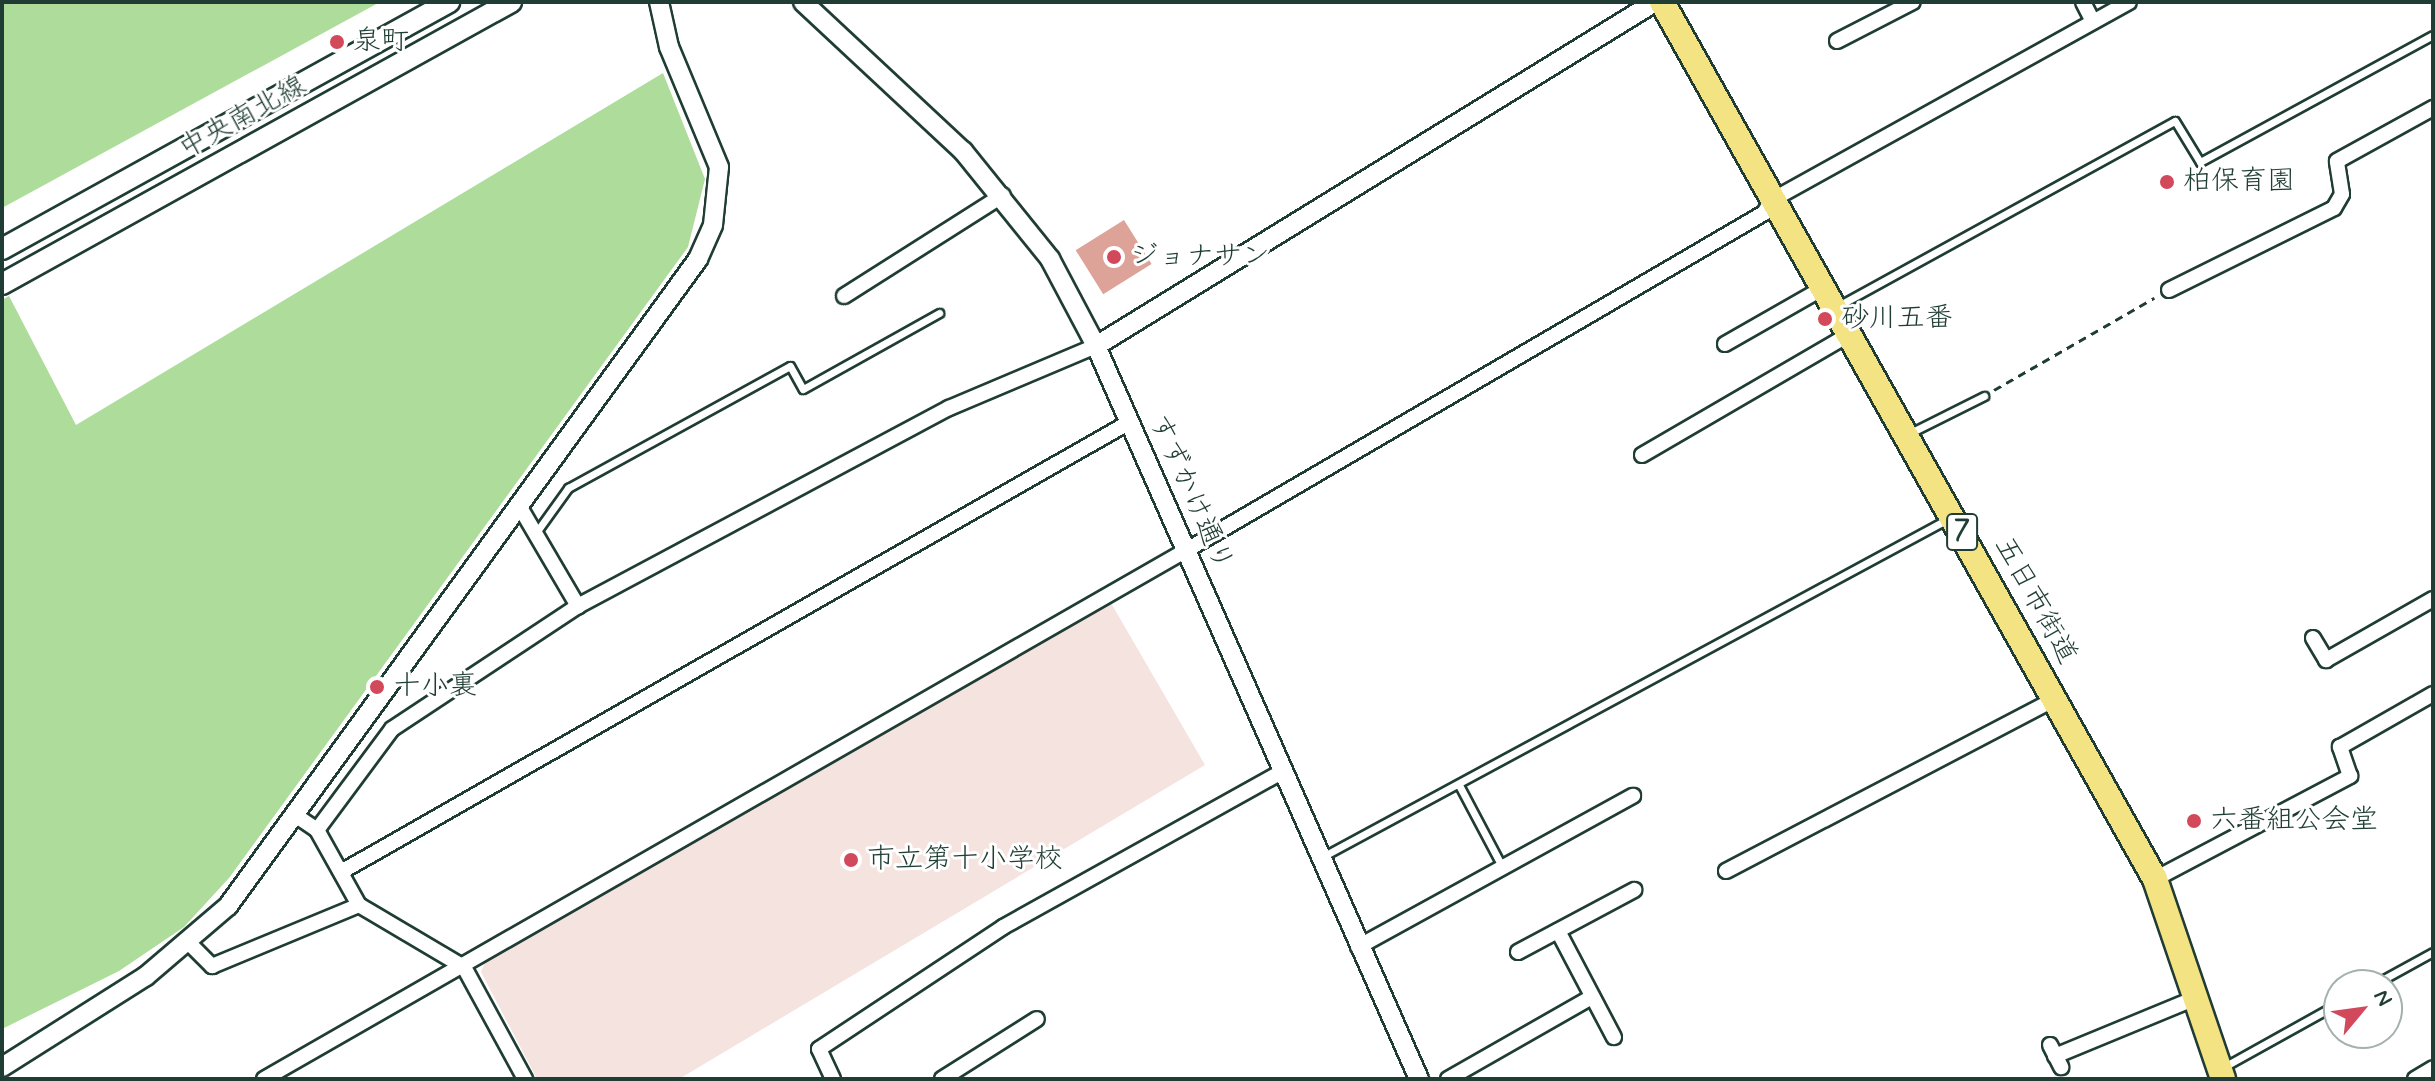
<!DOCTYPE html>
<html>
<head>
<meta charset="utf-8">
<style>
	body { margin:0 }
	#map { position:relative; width:2435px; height:1081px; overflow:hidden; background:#fff; font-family:Mynerve,"Klee One",sans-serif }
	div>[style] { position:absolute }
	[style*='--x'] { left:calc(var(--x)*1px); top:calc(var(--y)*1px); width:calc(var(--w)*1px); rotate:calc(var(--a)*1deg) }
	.built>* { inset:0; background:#f5e3e0 }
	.green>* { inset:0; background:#addc9b }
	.building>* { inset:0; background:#dda399; transform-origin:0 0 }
	.path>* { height:3px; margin-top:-1.5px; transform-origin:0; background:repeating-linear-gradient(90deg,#1f3d34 0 8px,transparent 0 14px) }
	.roads { filter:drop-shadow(2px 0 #1f3d34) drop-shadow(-2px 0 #1f3d34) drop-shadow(0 2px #1f3d34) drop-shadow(0 -2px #1f3d34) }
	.service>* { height:7px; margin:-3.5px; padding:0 3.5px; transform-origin:3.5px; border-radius:3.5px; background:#fff }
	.minor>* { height:14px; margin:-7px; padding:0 7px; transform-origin:7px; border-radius:7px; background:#fff }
	.tertiary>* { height:18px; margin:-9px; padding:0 9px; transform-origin:9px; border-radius:9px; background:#fff }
	.secondary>* { height:20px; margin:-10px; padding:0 10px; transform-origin:10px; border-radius:10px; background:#fff }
	.primary>* { height:24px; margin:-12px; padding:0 12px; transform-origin:12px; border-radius:12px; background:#f4e382 }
	.dots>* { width:22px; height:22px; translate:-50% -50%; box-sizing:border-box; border:4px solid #fff; border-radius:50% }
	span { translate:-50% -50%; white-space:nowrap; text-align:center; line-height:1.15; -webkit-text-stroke:6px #fff; paint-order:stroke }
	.shield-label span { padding:2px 6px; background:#fff; border:2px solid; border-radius:6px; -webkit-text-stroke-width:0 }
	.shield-label { font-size:26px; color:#1f3d34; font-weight:700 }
	.poi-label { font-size:28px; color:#1f3d34 }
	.left { translate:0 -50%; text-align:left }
	.street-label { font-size:28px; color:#1f3d34 }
	.frame { position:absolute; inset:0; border:4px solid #1f3d34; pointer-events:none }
	.north { position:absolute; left:2323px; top:969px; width:80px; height:80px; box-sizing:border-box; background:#fff; border:2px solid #a5b1ae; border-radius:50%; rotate:61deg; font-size:22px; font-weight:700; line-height:32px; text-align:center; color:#1f3d34 }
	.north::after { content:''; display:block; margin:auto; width:28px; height:36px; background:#d1495b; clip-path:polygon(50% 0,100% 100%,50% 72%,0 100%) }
</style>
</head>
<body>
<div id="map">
	<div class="built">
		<div style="clip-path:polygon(1111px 603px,1205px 765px,679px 1079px,537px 1079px,481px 972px,488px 955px)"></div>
	</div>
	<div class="green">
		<div style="clip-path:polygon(2px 2px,380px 2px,2px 208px)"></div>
		<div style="clip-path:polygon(663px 73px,705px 179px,688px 247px,229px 878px,184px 927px,119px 971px,2px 1029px,2px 300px,9px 296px,76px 425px)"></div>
	</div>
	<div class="building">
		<div style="left:1124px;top:220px;width:52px;height:57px;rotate:58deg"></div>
	</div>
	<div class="path">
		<div style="--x:1994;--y:390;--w:185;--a:-29.9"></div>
	</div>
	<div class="roads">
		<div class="service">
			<div style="--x:1838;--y:306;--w:384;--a:-28.8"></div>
			<div style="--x:2175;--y:121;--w:48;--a:58.6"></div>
			<div style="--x:2200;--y:162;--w:265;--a:-28.6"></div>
			<div style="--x:1910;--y:433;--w:83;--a:-26.6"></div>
			<div style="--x:535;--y:534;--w:57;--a:-54.3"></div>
			<div style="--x:568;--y:488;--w:253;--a:-28.8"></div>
			<div style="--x:790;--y:366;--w:26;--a:61"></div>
			<div style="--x:803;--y:389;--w:156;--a:-29.2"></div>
			<div style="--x:1459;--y:785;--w:94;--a:62.1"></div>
			<div style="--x:1322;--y:857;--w:711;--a:-28.37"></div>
			<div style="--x:2373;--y:985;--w:68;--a:-28.8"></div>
			<div style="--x:2222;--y:1068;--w:134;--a:-29.1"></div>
		</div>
		<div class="minor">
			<div style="--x:2083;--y:2;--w:22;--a:63"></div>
			<div style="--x:1837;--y:41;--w:85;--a:-27.2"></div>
			<div style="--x:2169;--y:290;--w:184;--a:-26.4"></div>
			<div style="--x:2334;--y:208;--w:16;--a:-60"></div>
			<div style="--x:2342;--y:194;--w:33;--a:-99"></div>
			<div style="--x:2337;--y:161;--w:110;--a:-28.9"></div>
			<div style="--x:844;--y:296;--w:188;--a:-32.4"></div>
			<div style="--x:1725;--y:344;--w:113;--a:-29.7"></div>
			<div style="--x:1642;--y:455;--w:241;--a:-30.2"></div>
			<div style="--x:521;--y:509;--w:113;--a:59.6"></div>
			<div style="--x:2313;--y:638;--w:26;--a:59"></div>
			<div style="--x:2326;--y:660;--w:123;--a:-29.7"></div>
			<div style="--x:295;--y:815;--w:27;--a:34"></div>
			<div style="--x:317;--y:830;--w:126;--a:-53.4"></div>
			<div style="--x:392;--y:729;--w:223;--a:-33.5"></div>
			<div style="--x:578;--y:606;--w:421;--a:-28.1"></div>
			<div style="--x:949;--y:408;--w:160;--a:-22.9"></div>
			<div style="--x:317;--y:830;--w:86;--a:60.8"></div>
			<div style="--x:359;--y:905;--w:122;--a:30.6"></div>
			<div style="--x:464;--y:967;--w:128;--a:61.4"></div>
			<div style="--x:1726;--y:871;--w:371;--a:-27.6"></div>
			<div style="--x:341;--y:872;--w:906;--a:-29.71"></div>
			<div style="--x:2155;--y:879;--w:221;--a:-27.8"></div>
			<div style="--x:2350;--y:776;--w:31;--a:-109"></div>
			<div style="--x:2340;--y:747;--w:107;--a:-29.7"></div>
			<div style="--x:1558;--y:931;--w:120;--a:62.2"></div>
			<div style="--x:189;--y:943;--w:33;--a:45"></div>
			<div style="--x:212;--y:966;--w:159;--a:-22.5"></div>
			<div style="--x:1358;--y:947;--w:314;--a:-28.8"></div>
			<div style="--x:1518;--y:952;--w:132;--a:-28.1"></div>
			<div style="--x:2050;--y:1045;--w:25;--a:63"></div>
			<div style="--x:2055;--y:1056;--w:152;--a:-22.4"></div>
			<div style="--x:264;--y:1079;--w:1062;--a:-29.83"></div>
			<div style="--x:1185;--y:551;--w:670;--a:-30.27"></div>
			<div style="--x:1764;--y:213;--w:15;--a:-58"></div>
			<div style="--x:1772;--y:200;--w:408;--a:-29"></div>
			<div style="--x:833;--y:1079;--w:33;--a:-115"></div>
			<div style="--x:819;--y:1049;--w:221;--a:-33.5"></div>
			<div style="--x:1003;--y:927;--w:318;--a:-29.1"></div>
			<div style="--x:942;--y:1079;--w:112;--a:-32.3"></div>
			<div style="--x:1448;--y:1079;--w:166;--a:-29.7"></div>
			<div style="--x:2415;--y:1079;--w:21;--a:-31"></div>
		</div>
		<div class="tertiary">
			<div style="--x:803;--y:2;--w:219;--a:43"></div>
			<div style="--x:963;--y:151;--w:139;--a:51.1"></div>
			<div style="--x:1050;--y:259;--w:98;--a:62.1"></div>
			<div style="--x:1096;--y:346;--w:801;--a:66.22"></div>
			<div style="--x:1096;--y:346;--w:656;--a:-31.61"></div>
			<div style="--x:2;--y:1067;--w:170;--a:-32.3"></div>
			<div style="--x:146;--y:976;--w:108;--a:-40.5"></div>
			<div style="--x:228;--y:906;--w:800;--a:-54"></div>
			<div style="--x:698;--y:259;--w:37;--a:-66"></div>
			<div style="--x:713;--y:225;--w:58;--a:-84.1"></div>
			<div style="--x:719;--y:167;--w:130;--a:-112.6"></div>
			<div style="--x:669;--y:47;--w:46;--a:-102.5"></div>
		</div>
		<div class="secondary">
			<div style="--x:2;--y:249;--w:511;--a:-28.92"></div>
			<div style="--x:2;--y:284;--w:582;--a:-28.99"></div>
		</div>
		<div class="primary">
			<div style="--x:1662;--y:2;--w:1006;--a:60.66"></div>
			<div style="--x:2155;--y:879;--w:211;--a:71.2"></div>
		</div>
	</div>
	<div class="dots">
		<div style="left:337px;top:42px;background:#d1495b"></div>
		<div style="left:2167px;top:182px;background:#d1495b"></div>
		<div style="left:1114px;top:257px;background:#d1495b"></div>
		<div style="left:1825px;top:319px;background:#d1495b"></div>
		<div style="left:377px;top:687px;background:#d1495b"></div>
		<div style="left:2194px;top:821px;background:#d1495b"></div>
		<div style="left:851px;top:860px;background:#d1495b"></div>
	</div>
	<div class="shield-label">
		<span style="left:1962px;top:532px">7</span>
	</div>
	<div class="poi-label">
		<span class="left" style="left:353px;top:42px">泉町</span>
		<span class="left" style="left:2183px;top:182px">柏保育園</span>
		<span class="left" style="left:1130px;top:257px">ジョナサン</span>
		<span class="left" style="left:1841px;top:319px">砂川五番</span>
		<span class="left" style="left:393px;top:687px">十小裏</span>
		<span class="left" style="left:2210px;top:821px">六番組公会堂</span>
		<span class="left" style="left:867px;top:860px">市立第十小学校</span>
	</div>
	<div class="street-label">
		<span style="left:243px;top:118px;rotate:-29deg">中央南北線</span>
		<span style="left:1190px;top:493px;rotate:66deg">すずかけ通り</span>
		<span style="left:2035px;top:601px;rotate:61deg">五日市街道</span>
	</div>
	<div class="frame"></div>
	<div class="north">N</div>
</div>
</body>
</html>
